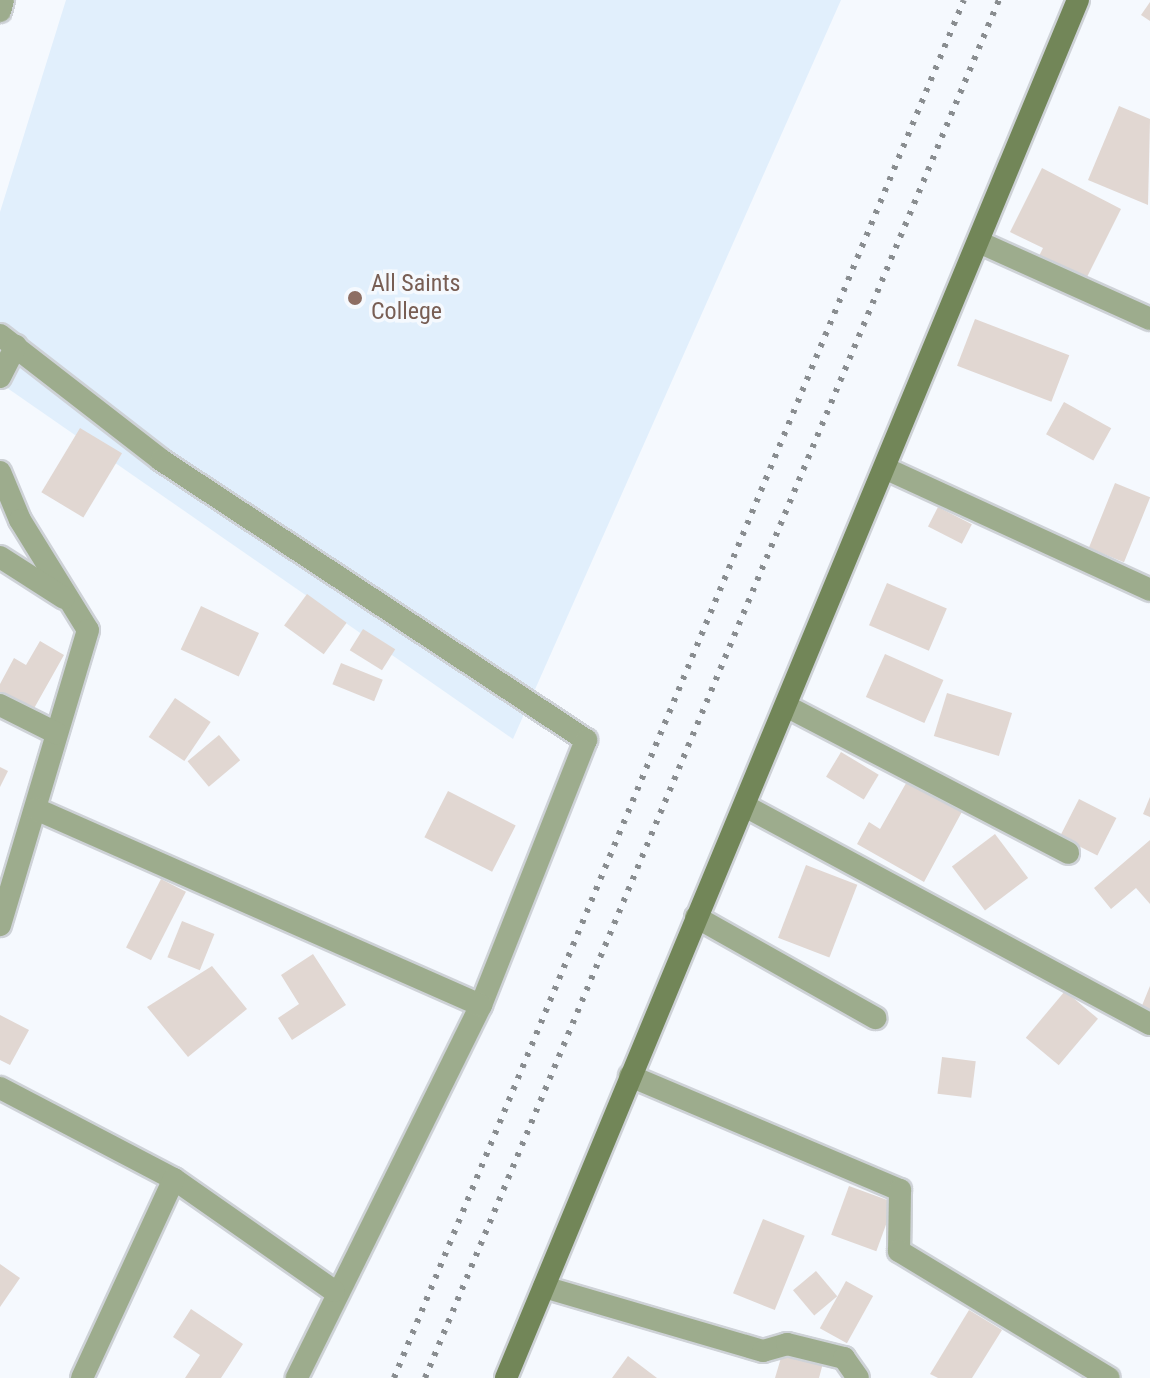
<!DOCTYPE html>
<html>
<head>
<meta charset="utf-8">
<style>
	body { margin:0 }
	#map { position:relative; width:1150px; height:1378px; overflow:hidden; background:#f5f9fe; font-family:"Roboto Condensed",sans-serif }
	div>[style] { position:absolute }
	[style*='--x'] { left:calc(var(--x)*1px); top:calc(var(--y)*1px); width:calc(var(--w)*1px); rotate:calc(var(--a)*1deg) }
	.built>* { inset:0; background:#e1effc }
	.building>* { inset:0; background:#e1d7d2; transform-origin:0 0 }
	.roads { filter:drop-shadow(2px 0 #ced2d7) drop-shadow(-2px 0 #ced2d7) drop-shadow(0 2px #ced2d7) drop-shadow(0 -2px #ced2d7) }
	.minor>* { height:22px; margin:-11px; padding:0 11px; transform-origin:11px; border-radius:11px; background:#9dac8d }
	.secondary>* { height:22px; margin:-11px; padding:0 11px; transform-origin:11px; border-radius:11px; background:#728658 }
	.rail>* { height:6px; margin-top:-3px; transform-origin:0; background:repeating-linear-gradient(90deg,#898d90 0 4px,transparent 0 12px) }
	.dots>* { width:22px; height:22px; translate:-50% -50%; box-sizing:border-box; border:4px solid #f5f9fe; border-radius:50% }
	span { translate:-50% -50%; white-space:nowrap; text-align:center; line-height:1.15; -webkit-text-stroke:7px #f5f9fe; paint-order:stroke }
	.education-label { font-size:24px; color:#785e54 }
	.left { translate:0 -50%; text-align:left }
</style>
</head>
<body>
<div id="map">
	<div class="built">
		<div style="clip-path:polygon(66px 0,841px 0,513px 739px,0 383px,0 212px)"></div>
	</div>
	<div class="building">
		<div style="clip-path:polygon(1150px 2px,1150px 21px,1141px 15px)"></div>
		<div style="clip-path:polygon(1119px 106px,1150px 119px,1148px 205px,1088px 180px)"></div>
		<div style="clip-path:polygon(1042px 168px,1121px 209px,1085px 281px,1038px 258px,1043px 248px,1010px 232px)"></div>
		<div style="left:975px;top:319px;width:101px;height:50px;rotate:21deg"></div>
		<div style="left:1064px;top:402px;width:54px;height:37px;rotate:29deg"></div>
		<div style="left:80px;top:428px;width:49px;height:75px;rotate:31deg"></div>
		<div style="left:1115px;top:483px;width:38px;height:70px;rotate:22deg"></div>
		<div style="left:938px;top:507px;width:38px;height:22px;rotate:27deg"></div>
		<div style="left:887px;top:583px;width:65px;height:46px;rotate:23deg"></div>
		<div style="left:307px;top:594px;width:49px;height:39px;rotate:36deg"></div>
		<div style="left:201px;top:606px;width:64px;height:48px;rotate:25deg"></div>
		<div style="left:363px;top:629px;width:38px;height:25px;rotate:32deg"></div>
		<div style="clip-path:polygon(40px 641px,64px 655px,32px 712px,0 694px,0 684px,14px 658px,26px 665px)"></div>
		<div style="left:885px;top:654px;width:64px;height:47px;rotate:24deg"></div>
		<div style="left:341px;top:663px;width:45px;height:23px;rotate:22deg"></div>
		<div style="left:947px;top:693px;width:68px;height:45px;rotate:17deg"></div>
		<div style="left:175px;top:698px;width:43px;height:47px;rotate:34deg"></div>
		<div style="left:219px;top:735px;width:33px;height:41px;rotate:50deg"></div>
		<div style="left:841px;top:752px;width:44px;height:29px;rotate:31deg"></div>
		<div style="clip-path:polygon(0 767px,8px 771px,0 787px)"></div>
		<div style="clip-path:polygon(909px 778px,964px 808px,924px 882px,857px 844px,869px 822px,880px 829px)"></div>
		<div style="left:448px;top:791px;width:76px;height:52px;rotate:27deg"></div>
		<div style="clip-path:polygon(1150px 797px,1150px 817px,1143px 814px)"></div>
		<div style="left:1079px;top:799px;width:42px;height:42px;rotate:27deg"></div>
		<div style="left:995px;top:834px;width:55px;height:54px;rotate:53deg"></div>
		<div style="clip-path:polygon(1150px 840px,1150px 904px,1136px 888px,1111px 909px,1094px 888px)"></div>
		<div style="left:806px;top:865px;width:55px;height:78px;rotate:21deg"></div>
		<div style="left:161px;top:879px;width:28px;height:77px;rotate:27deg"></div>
		<div style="left:182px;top:921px;width:35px;height:39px;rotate:22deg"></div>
		<div style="clip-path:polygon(313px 954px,346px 1005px,292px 1040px,278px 1018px,299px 1004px,281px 975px)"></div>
		<div style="clip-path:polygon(212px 966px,247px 1009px,188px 1057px,147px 1007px)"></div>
		<div style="clip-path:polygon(1150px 986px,1150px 1012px,1141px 1008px)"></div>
		<div style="left:1065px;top:991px;width:43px;height:61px;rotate:40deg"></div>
		<div style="clip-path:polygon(0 1015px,29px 1030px,10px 1065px,0 1060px)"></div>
		<div style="left:942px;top:1057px;width:34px;height:37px;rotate:7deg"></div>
		<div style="left:849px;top:1186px;width:48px;height:52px;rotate:20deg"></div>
		<div style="left:763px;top:1219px;width:45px;height:80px;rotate:22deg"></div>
		<div style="clip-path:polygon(0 1264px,20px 1278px,0 1307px)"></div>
		<div style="left:816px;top:1271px;width:33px;height:30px;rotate:50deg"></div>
		<div style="left:846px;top:1281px;width:31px;height:54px;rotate:29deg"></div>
		<div style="clip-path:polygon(191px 1309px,243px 1344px,221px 1378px,185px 1378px,200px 1355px,173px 1337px)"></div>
		<div style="clip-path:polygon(969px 1310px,1002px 1330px,972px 1378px,938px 1378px,930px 1374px)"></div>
		<div style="clip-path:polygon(783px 1351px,823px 1363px,819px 1378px,775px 1378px)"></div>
		<div style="clip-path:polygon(628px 1356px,657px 1378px,612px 1378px)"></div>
	</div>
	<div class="roads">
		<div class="minor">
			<div style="--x:0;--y:11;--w:11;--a:-75"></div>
			<div style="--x:981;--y:243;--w:185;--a:24.2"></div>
			<div style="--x:0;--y:335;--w:204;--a:37.8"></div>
			<div style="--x:161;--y:460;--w:509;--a:33.38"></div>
			<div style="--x:586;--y:740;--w:285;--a:111.6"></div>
			<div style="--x:481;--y:1005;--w:416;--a:116.3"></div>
			<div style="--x:0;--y:377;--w:35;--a:-63"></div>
			<div style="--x:887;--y:469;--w:289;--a:24.7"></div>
			<div style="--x:0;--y:472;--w:52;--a:67.4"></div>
			<div style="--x:20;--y:520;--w:129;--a:58.3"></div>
			<div style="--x:88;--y:630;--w:308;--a:106.6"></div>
			<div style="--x:0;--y:557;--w:76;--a:32.6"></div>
			<div style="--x:0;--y:705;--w:63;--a:26.6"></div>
			<div style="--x:786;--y:706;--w:318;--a:27.5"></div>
			<div style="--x:745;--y:806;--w:460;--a:28.3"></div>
			<div style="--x:36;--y:809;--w:486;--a:23.8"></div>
			<div style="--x:696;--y:917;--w:206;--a:29.4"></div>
			<div style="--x:630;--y:1076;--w:293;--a:22.9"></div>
			<div style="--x:900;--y:1190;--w:61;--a:90.9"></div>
			<div style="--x:899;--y:1251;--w:245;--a:31.2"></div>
			<div style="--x:0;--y:1088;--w:196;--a:27.6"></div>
			<div style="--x:174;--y:1179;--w:195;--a:35"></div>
			<div style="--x:544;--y:1287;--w:228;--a:16.3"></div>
			<div style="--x:763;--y:1351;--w:25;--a:-16"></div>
			<div style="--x:787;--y:1344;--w:59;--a:13.8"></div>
			<div style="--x:844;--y:1358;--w:24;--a:55"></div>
			<div style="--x:82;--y:1378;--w:219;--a:-65.2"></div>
		</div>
		<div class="secondary">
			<div style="--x:506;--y:1378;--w:1492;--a:-67.46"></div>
		</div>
	</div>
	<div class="rail">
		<div style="--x:394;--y:1378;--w:1491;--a:-67.53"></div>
		<div style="--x:425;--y:1378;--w:1493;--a:-67.39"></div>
	</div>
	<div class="dots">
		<div style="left:355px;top:298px;background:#8d6e63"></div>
	</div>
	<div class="education-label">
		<span class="left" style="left:371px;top:298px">All Saints<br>College</span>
	</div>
</div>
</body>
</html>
